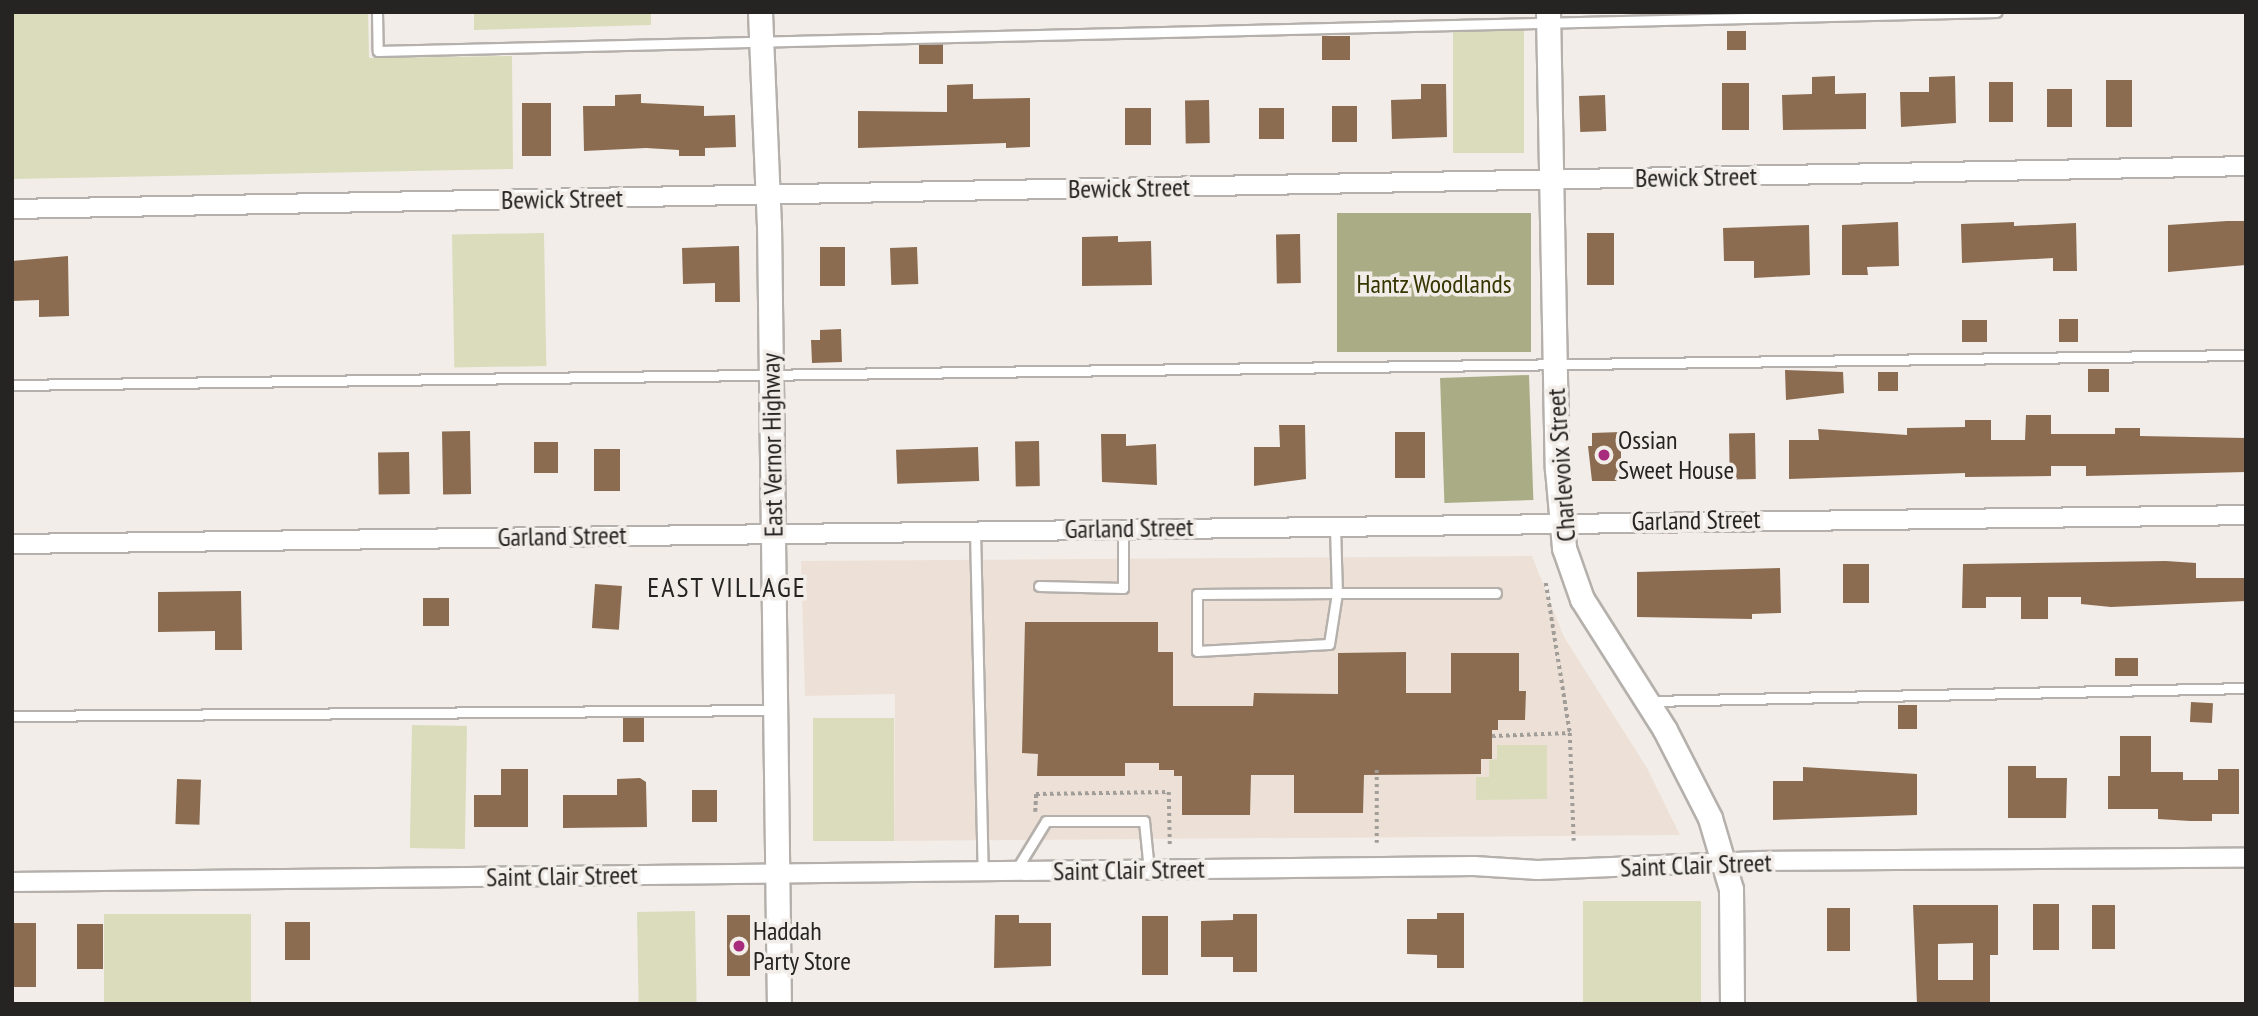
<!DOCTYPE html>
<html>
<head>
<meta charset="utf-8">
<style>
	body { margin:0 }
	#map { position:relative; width:2258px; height:1016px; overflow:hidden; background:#f2ede8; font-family:"PT Sans Narrow",sans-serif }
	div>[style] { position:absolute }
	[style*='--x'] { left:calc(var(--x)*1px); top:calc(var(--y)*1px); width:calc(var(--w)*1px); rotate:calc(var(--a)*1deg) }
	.built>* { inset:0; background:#ede1d7 }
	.green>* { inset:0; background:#dadcbc; transform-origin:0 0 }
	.forest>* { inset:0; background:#a9ac84; transform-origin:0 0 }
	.building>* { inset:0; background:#8b6c51; transform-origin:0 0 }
	.path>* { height:3.5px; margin-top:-1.75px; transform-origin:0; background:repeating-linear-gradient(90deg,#a19d99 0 3.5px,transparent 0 7px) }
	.roads { filter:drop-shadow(2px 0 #b5b0ab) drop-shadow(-2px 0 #b5b0ab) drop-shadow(0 2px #b5b0ab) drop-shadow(0 -2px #b5b0ab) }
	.service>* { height:9px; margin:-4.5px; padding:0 4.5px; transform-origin:4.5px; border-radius:4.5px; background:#fff }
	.minor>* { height:18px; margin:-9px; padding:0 9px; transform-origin:9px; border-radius:9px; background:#fff }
	.tertiary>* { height:23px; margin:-11.5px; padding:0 11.5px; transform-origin:11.5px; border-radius:11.5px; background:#fff }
	.dots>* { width:19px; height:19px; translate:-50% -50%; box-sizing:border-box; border:4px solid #f2ede8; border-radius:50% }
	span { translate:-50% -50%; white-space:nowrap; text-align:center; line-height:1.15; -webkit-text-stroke:7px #f2ede8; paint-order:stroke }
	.street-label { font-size:26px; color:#262422 }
	.park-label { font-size:26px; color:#353502 }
	.poi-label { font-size:26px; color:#262422 }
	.left { translate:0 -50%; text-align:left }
	.neighbourhood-label { font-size:28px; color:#262422; letter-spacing:2px }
	.frame { position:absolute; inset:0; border:14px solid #262422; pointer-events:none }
</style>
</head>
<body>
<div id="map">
	<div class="built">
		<div style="clip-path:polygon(1532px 556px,1564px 637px,1647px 768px,1680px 835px,894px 841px,895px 694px,805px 696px,801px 561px)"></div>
	</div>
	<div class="green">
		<div style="clip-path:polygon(12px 12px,368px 12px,369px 58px,512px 56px,513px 169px,12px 179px)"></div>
		<div style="clip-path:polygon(474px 12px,651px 12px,651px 25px,474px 30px)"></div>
		<div style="left:1453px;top:30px;width:71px;height:123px"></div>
		<div style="left:544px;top:233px;width:133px;height:92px;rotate:89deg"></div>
		<div style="left:813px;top:718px;width:81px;height:123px"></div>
		<div style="left:412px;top:725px;width:55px;height:123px;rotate:1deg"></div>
		<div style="clip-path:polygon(1497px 745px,1547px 745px,1547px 799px,1476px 800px,1476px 777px,1489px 777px,1489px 760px,1497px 759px)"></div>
		<div style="left:1701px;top:901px;width:103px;height:118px;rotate:90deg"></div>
		<div style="left:695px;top:911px;width:93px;height:58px;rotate:89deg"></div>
		<div style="left:104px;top:914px;width:147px;height:90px"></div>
	</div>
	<div class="forest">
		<div style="left:1531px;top:213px;width:139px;height:194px;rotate:90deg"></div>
		<div style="left:1529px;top:375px;width:125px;height:89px;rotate:88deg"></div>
	</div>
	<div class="building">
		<div style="left:1746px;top:31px;width:19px;height:19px;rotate:90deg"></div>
		<div style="left:1322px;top:36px;width:28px;height:24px"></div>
		<div style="left:943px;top:44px;width:20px;height:24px;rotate:90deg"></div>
		<div style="clip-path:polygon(1835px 76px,1835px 94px,1866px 93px,1866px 129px,1783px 130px,1782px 95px,1812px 94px,1812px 77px)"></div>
		<div style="clip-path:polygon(1955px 76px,1956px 123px,1901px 127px,1900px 92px,1929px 92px,1929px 77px)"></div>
		<div style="left:2106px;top:80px;width:26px;height:47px"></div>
		<div style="left:1989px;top:82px;width:24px;height:40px"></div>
		<div style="left:1749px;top:83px;width:47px;height:27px;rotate:90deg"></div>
		<div style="clip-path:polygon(973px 84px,973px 99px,1030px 98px,1030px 147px,1006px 148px,1006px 143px,858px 148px,858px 111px,947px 112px,947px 85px)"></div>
		<div style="clip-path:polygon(1421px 84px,1446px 84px,1447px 137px,1392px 139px,1391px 100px,1421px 99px)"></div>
		<div style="left:2047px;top:89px;width:25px;height:38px"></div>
		<div style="clip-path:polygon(641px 94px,641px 103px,704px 106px,704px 116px,735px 115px,736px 147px,705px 148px,705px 156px,679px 156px,679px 150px,646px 148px,584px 151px,583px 106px,615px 106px,615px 95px)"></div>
		<div style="left:1605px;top:95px;width:36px;height:26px;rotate:88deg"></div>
		<div style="left:1209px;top:100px;width:43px;height:24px;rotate:89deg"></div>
		<div style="left:551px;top:103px;width:53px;height:29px;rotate:90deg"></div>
		<div style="left:1332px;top:106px;width:25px;height:36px"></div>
		<div style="left:1125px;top:108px;width:26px;height:37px"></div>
		<div style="left:1284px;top:108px;width:31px;height:25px;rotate:90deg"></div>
		<div style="clip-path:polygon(2227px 221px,2246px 221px,2246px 265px,2168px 272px,2168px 225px)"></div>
		<div style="clip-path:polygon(1898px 222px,1899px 266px,1867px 267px,1868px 275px,1842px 275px,1842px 225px)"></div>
		<div style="clip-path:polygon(2014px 222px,2014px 226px,2076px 223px,2077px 271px,2053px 271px,2053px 258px,1962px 263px,1961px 224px)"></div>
		<div style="clip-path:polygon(1809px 225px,1810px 275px,1754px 278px,1754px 261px,1724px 261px,1723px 228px)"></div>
		<div style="left:1587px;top:233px;width:27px;height:52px"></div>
		<div style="left:1300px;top:234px;width:49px;height:24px;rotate:89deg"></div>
		<div style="clip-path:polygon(1118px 236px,1118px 242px,1151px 241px,1152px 285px,1082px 286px,1082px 237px)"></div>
		<div style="clip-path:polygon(739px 246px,740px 302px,715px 302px,715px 283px,683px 284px,682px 248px)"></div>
		<div style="left:820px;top:247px;width:25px;height:39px"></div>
		<div style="left:917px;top:247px;width:37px;height:27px;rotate:88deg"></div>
		<div style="clip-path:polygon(68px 256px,69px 316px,39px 317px,39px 300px,12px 301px,12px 261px)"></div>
		<div style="left:2059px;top:319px;width:19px;height:23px"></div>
		<div style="left:1962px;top:320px;width:25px;height:22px"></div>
		<div style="clip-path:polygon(841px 329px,842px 362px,812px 363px,811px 340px,820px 340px,820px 330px)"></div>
		<div style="left:2088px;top:369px;width:21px;height:23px"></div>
		<div style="clip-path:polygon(1785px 370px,1843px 372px,1844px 393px,1786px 400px)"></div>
		<div style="left:1878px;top:372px;width:20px;height:19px"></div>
		<div style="clip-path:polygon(2026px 415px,2051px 415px,2051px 434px,2115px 434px,2115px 428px,2140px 428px,2140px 436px,2246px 438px,2246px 472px,2086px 476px,2086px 466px,2051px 466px,2051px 476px,1965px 477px,1965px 473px,1789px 479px,1789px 440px,1819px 440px,1818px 429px,1907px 435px,1907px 428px,1965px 427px,1965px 420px,1991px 420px,1991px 440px,2025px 440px)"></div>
		<div style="clip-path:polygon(1279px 425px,1305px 425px,1306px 479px,1254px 486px,1254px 447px,1280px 447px)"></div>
		<div style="left:470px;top:431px;width:63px;height:28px;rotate:89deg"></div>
		<div style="left:1395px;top:432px;width:30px;height:46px"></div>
		<div style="clip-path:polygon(1621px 432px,1621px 481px,1592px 481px,1588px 446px,1592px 446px,1592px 433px)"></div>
		<div style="left:1755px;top:433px;width:46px;height:26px;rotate:89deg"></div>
		<div style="clip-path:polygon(1101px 434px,1126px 434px,1126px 446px,1156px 444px,1157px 485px,1102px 482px)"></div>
		<div style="left:1039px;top:441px;width:45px;height:24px;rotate:89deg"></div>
		<div style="left:534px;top:442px;width:24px;height:31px"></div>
		<div style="left:978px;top:447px;width:34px;height:82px;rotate:88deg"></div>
		<div style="left:620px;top:449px;width:42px;height:26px;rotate:90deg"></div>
		<div style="left:409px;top:452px;width:42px;height:31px;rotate:89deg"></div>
		<div style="clip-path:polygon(2166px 561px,2196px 563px,2196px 578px,2246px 578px,2246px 601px,2111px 607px,2081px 604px,2081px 597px,2048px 597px,2048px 619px,2021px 619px,2021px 597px,1986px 597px,1986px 608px,1962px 608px,1963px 564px)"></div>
		<div style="left:1869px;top:564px;width:39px;height:26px;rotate:90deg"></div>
		<div style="clip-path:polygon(1780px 568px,1781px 613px,1752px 614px,1752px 619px,1637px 617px,1637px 572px)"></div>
		<div style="left:595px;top:584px;width:27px;height:44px;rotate:4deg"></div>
		<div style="clip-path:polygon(241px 591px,242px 650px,215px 650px,215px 631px,158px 632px,158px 592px)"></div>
		<div style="left:423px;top:598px;width:26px;height:28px"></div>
		<div style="clip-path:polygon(1025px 622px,1158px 622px,1158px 652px,1173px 652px,1173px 706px,1253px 706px,1254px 693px,1338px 694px,1338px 653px,1406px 652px,1406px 693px,1451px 693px,1451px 653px,1519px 653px,1519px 691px,1526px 691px,1525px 720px,1498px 720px,1498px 730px,1492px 730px,1492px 759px,1481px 759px,1481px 774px,1364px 775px,1363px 813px,1294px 813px,1294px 775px,1251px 775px,1250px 815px,1182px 815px,1182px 776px,1174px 776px,1174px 770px,1159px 770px,1159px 763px,1125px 763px,1125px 776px,1037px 776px,1038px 754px,1022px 753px)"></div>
		<div style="left:2115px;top:658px;width:23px;height:18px"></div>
		<div style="left:2191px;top:702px;width:22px;height:20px;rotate:3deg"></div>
		<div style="left:1898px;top:705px;width:19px;height:24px"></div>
		<div style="left:623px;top:718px;width:21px;height:24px"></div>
		<div style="clip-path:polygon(2120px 736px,2151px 736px,2151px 772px,2183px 772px,2183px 780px,2218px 780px,2218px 769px,2239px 769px,2239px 814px,2212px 814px,2212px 821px,2190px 821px,2158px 819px,2158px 809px,2108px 809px,2108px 776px,2120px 776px)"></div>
		<div style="clip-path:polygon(2008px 766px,2036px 766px,2036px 778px,2067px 778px,2066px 818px,2008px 818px)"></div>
		<div style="clip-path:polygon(1803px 767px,1917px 774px,1917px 815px,1773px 820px,1773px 781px,1803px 781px)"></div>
		<div style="clip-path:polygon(501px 769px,528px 769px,528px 827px,474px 827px,474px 795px,501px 795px)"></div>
		<div style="clip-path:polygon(640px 778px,646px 782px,647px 827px,563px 828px,563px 795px,617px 795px,617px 779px)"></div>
		<div style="left:177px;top:779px;width:24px;height:45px;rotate:2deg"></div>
		<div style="left:692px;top:790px;width:25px;height:32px"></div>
		<div style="left:2059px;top:904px;width:46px;height:26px;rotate:90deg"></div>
		<div style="clip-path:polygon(evenodd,1913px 905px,1998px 905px,1998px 955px,1990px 955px,1990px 1004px,1917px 1004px,1913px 905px,1973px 943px,1973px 980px,1938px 980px,1938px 944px,1973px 943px)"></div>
		<div style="left:2092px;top:905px;width:23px;height:44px"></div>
		<div style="left:1827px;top:908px;width:23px;height:43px"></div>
		<div style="clip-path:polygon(1437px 913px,1464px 913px,1464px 968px,1437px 968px,1437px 955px,1407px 954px,1407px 919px,1437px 919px)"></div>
		<div style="clip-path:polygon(1233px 914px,1257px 914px,1257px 972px,1233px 972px,1233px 957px,1201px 957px,1201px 921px,1233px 920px)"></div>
		<div style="left:727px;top:915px;width:23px;height:61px"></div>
		<div style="clip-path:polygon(995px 915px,1019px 915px,1019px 923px,1051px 923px,1051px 966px,994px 968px)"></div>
		<div style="left:1142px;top:916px;width:26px;height:59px"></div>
		<div style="left:310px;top:922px;width:38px;height:25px;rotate:90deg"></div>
		<div style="left:12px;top:923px;width:24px;height:64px"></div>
		<div style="left:77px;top:924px;width:26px;height:45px"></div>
	</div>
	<div class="path">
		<div style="--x:1546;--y:583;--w:152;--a:80.9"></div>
		<div style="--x:1570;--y:733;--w:108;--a:87.9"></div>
		<div style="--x:1492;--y:736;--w:78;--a:-2.2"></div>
		<div style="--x:1377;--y:770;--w:73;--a:90"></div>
		<div style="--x:1035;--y:812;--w:18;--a:-87"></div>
		<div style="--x:1036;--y:794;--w:133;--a:-0.9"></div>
		<div style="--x:1169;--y:792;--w:54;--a:88.9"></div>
	</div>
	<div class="roads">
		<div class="service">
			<div style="--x:377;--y:12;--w:39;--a:89"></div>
			<div style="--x:378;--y:51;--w:1619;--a:-1.38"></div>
			<div style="--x:12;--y:385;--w:2234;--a:-0.77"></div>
			<div style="--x:1335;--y:527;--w:66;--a:88.3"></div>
			<div style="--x:1337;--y:593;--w:140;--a:179.6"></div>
			<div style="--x:1197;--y:594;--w:57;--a:90"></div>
			<div style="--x:1197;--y:651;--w:132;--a:-3"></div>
			<div style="--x:1329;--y:644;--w:52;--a:-81.1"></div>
			<div style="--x:1337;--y:593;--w:159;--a:0"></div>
			<div style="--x:975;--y:530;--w:342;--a:88.7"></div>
			<div style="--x:1039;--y:586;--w:84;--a:1.4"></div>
			<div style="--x:1123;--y:588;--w:58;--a:-90"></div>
			<div style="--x:1651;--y:701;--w:595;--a:-1.25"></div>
			<div style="--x:12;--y:716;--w:761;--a:-0.45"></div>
			<div style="--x:1016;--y:870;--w:57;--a:-58.5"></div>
			<div style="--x:1046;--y:821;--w:98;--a:0"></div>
			<div style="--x:1144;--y:821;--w:49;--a:84.2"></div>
		</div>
		<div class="minor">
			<div style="--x:12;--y:209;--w:2234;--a:-1.1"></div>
			<div style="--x:12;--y:544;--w:2234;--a:-0.74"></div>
			<div style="--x:12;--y:882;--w:1462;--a:-0.63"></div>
			<div style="--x:1474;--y:866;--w:64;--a:3.6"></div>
			<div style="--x:1538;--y:870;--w:222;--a:-2.3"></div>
			<div style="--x:1760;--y:861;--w:486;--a:-0.4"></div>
		</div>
		<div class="tertiary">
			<div style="--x:760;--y:12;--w:212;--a:87.6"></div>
			<div style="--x:769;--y:224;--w:780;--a:89.27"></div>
			<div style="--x:1548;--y:12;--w:457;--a:88.9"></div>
			<div style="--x:1557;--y:469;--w:79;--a:84.9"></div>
			<div style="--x:1564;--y:548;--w:54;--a:70.6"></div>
			<div style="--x:1582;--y:599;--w:155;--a:57.6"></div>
			<div style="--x:1665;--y:730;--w:99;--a:62.9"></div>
			<div style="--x:1710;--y:818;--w:74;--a:73.5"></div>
			<div style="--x:1731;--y:889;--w:115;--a:89.5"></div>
		</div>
	</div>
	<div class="dots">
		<div style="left:1604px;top:455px;background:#a92b7d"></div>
		<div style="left:739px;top:946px;background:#a92b7d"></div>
	</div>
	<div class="street-label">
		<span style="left:1696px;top:177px;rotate:-1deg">Bewick Street</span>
		<span style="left:1129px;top:188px;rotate:-1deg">Bewick Street</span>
		<span style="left:562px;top:199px;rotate:-1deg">Bewick Street</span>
		<span style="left:772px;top:445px;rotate:-91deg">East Vernor Highway</span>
		<span style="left:1561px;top:465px;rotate:-94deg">Charlevoix Street</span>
		<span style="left:1696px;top:520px;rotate:-1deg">Garland Street</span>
		<span style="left:1129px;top:528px;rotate:-1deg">Garland Street</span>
		<span style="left:562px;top:536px;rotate:-1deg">Garland Street</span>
		<span style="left:1696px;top:865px;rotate:-2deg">Saint Clair Street</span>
		<span style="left:1129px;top:870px;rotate:-1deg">Saint Clair Street</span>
		<span style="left:562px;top:876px;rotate:-1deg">Saint Clair Street</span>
	</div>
	<div class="park-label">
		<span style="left:1434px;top:284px">Hantz Woodlands</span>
	</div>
	<div class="poi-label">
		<span class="left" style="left:1618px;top:455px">Ossian<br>Sweet House</span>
		<span class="left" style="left:753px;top:946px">Haddah<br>Party Store</span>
	</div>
	<div class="neighbourhood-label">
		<span style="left:727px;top:587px">EAST VILLAGE</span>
	</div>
	<div class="frame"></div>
</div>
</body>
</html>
